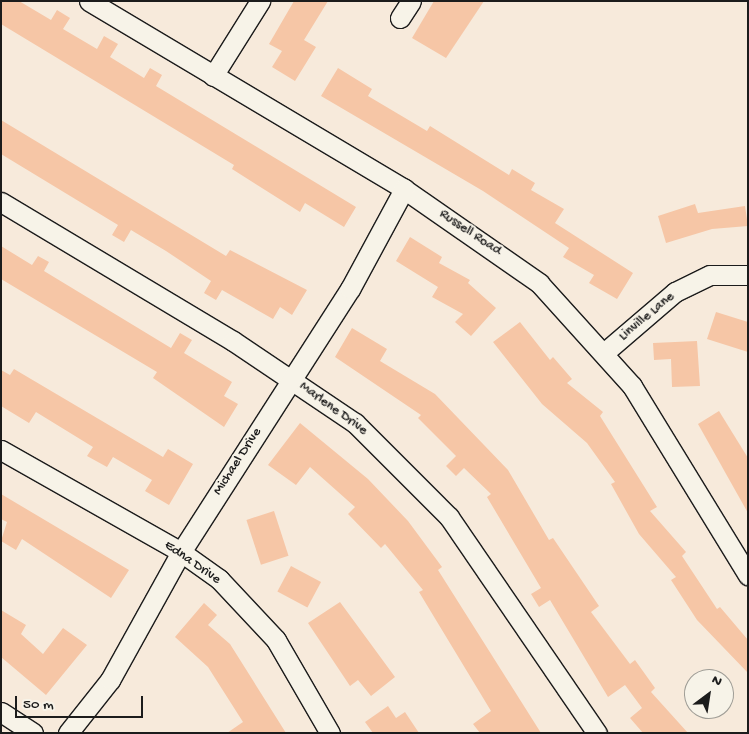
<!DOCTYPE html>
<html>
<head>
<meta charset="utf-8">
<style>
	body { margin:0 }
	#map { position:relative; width:749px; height:734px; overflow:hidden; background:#f7eadb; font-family:"Gochi Hand",sans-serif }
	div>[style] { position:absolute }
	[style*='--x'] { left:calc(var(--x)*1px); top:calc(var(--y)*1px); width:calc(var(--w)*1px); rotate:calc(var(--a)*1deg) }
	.building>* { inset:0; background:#f6c6a6; transform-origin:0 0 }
	.roads { filter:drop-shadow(1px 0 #1c1c1c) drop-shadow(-1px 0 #1c1c1c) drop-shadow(0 1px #1c1c1c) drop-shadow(0 -1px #1c1c1c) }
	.minor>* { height:19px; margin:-9.5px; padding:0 9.5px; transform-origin:9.5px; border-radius:9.5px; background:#f7f3e8 }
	span { translate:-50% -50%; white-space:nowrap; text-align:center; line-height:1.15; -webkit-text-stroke:4px #f7f3e8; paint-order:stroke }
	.street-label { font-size:14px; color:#1c1c1c }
	.frame { position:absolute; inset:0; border:2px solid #1c1c1c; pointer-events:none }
	.north { position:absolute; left:684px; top:669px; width:50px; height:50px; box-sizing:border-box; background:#f7f3e8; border:1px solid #9f9d96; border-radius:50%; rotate:31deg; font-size:14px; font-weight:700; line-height:20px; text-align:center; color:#1c1c1c }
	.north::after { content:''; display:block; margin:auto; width:18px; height:22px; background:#1c1c1c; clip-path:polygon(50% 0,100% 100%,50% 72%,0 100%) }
	.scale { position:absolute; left:15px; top:696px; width:128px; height:22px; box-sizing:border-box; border:2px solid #1c1c1c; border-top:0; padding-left:6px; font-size:15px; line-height:18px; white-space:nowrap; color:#1c1c1c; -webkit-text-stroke:4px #f7f3e8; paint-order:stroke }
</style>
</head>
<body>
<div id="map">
	<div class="building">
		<div style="clip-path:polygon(1px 1px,19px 1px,51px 20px,57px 10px,70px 18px,63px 29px,97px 49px,104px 36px,118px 44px,110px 57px,144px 78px,150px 68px,162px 75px,156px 86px,356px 207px,344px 227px,305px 203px,300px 212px,232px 169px,234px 165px,1px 24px)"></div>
		<div style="clip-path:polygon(294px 1px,328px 1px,304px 40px,316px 47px,295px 81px,272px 67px,282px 51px,269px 44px)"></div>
		<div style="clip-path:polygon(434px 1px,484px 1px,446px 58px,412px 38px)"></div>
		<div style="clip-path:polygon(338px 68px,372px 89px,368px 96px,427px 131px,430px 126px,509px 175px,512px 169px,535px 183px,531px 190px,564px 209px,555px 223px,633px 273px,617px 299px,589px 283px,594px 275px,563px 257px,569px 248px,483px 191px,321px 96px)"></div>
		<div style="clip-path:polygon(1px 120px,226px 256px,230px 250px,307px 290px,292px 315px,280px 307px,273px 319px,222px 290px,216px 300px,204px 293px,211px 281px,166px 251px,131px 230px,124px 242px,112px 235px,118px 225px,1px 154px)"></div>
		<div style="clip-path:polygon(695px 204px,698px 213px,745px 206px,748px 226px,712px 229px,666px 243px,658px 216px)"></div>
		<div style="clip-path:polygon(410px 237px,442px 257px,439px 263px,470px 280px,468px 283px,496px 308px,471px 336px,455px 322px,463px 314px,432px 297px,438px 287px,396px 261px)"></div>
		<div style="clip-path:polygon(1px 246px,32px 265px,38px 256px,49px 262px,44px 271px,171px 348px,180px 333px,192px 340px,184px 353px,232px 382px,224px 396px,238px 404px,224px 427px,153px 378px,157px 372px,1px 279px)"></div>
		<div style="clip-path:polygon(716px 312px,748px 322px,748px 352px,707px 339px)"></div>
		<div style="clip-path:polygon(520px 322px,550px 360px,553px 357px,572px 379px,567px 383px,603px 412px,600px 416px,657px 507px,650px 511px,686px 552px,682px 556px,717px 609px,720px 607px,748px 640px,748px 673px,697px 620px,671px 580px,676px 577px,639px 534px,611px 484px,615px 482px,587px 443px,542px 404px,493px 342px)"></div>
		<div style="clip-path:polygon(352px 328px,387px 349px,380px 361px,435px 394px,508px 470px,549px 540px,553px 538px,599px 606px,591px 612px,630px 664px,635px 660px,655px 688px,651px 692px,688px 733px,643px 733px,630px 718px,642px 708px,625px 685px,608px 697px,550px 600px,539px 607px,531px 594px,541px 588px,487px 497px,491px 494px,464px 468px,456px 476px,446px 466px,456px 456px,418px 418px,421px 415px,335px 357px)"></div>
		<div style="clip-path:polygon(697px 341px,700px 386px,672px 387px,671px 359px,654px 360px,653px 343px)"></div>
		<div style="clip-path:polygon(14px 369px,163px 457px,168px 449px,193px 464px,169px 505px,145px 491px,152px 480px,113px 457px,107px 467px,87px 456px,93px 447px,36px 412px,29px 423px,1px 406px,1px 370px,10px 375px)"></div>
		<div style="clip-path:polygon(719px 411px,748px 458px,748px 513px,698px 424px)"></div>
		<div style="clip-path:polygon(300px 423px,368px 479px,408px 521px,442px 567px,438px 570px,541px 733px,480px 733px,473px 724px,491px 711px,419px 592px,423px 590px,385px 544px,381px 548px,348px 514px,355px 507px,310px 467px,296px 485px,268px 465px)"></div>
		<div style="clip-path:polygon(1px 494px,129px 570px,111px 598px,22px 539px,16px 550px,1px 541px,7px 522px,1px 519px)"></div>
		<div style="left:274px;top:511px;width:47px;height:29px;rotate:72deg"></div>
		<div style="left:291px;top:566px;width:34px;height:29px;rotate:28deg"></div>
		<div style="clip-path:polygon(340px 602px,395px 677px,371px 696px,358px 680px,350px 686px,308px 623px)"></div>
		<div style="clip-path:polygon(204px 603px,217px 615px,208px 625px,230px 644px,286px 733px,227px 733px,243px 722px,208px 667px,175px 637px)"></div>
		<div style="clip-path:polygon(1px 610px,26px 625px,21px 634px,43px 654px,63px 628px,87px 645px,46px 695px,1px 657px)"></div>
		<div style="clip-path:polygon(388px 706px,396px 718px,405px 712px,419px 733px,373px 733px,365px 722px)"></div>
	</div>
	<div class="roads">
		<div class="minor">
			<div style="--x:89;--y:1;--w:367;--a:30.8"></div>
			<div style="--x:404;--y:189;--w:165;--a:34.8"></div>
			<div style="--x:539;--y:283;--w:139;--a:47.9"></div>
			<div style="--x:632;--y:386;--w:222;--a:58.5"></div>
			<div style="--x:400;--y:18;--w:20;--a:-57"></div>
			<div style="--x:213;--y:76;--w:89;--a:-57.9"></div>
			<div style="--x:1;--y:202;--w:270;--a:30.9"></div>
			<div style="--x:233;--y:341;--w:147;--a:33.9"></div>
			<div style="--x:355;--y:423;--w:133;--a:45"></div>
			<div style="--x:449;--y:517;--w:262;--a:55.6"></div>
			<div style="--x:605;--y:352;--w:92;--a:-40.6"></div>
			<div style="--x:675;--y:292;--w:39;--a:-26"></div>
			<div style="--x:710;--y:275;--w:38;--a:0"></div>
			<div style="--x:1;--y:450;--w:207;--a:29.5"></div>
			<div style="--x:181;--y:552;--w:47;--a:35.4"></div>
			<div style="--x:219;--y:579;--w:83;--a:46.9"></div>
			<div style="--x:276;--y:640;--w:108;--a:59.9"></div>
			<div style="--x:1;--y:712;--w:38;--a:33"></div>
			<div style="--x:68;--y:733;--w:68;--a:-51.6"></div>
			<div style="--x:110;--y:680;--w:146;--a:-61"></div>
			<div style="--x:181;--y:552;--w:313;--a:-57.3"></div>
			<div style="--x:350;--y:289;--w:114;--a:-61.6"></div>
		</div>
	</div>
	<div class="street-label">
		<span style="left:470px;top:233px;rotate:34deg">Russell Road</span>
		<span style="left:647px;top:317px;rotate:-40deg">Linville Lane</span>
		<span style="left:333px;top:409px;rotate:36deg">Marlene Drive</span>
		<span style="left:238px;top:462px;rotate:-57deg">Michael Drive</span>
		<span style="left:192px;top:563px;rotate:35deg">Edna Drive</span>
	</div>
	<div class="frame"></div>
	<div class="north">N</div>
	<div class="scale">50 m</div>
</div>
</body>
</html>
